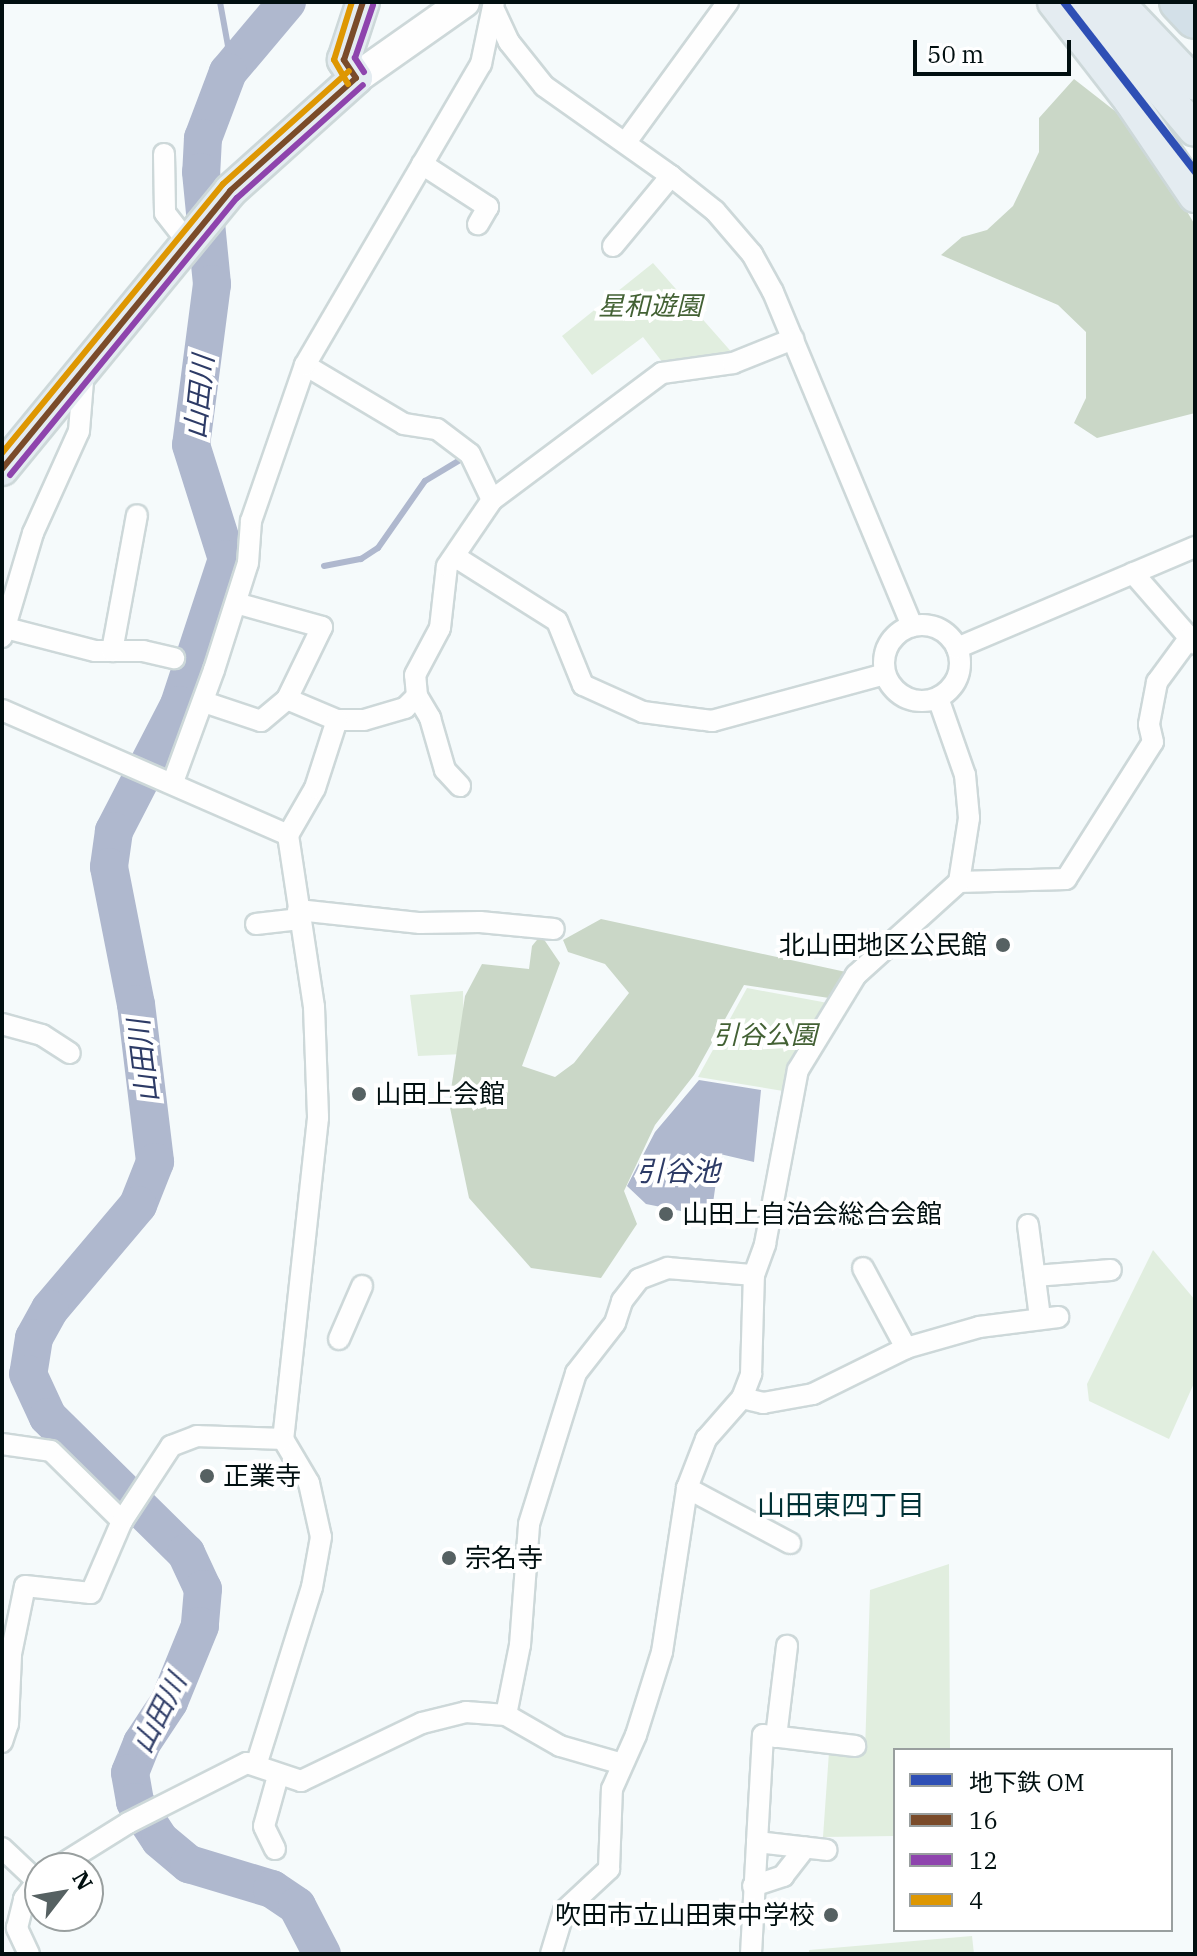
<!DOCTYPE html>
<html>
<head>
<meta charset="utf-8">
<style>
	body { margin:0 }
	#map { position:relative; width:1197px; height:1956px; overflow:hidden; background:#f5fafb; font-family:"IBM Plex Serif","Noto Sans JP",serif }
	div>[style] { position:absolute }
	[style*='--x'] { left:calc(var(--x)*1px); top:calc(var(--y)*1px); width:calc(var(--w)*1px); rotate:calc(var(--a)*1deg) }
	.green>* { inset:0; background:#e1eedf }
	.forest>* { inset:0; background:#cad7c7 }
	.water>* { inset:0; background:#afb8ce }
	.stream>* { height:6px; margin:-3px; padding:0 3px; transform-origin:3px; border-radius:3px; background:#afb8ce }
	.river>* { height:38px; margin:-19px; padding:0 19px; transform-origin:19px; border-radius:19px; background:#afb8ce }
	.roads { filter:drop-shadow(2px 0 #cdd8d9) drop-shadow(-2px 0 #cdd8d9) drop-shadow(0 2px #cdd8d9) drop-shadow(0 -2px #cdd8d9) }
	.minor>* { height:20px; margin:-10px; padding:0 10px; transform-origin:10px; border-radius:10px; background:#fefefe }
	.minor>.ring { margin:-10px; padding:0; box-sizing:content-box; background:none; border:20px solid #fefefe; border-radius:50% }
	.secondary>* { height:30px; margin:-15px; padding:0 15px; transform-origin:15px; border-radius:15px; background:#fefefe }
	.primary>* { height:32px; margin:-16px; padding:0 16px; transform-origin:16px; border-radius:16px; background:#e4ecf1 }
	.motorway>* { height:38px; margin:-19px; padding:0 19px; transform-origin:19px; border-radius:19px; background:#d3e0e8 }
	.bus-1>* { height:6px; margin:-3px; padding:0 3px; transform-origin:3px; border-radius:3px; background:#7a4b2a }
	.bus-2>* { height:6px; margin:-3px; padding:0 3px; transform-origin:3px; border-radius:3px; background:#8e44ad }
	.bus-3>* { height:6px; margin:-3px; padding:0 3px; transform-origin:3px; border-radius:3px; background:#de9702 }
	.metro-1>* { height:8px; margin:-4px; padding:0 4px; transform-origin:4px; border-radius:4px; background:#2e4fb5 }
	.dots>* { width:22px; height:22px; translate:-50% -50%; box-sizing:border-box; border:4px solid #fff; border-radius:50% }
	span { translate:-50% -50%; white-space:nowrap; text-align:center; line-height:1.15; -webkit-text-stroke:8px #fff; paint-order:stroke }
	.park-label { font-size:26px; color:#436134; font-style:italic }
	.poi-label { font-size:26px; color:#010f10 }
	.right { translate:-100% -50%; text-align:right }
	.left { translate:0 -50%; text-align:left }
	.water-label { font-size:28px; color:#2d3b66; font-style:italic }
	.neighbourhood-label { font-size:28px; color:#003135 }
	.frame { position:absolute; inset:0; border:4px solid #010f10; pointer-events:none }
	.legend { position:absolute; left:893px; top:1748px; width:280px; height:184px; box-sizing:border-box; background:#fff; border:2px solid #999f9f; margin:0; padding:10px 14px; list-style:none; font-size:24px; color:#010f10 }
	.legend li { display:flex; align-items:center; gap:16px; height:40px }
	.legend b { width:40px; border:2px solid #999f9f }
	.north { position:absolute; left:24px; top:1852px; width:80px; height:80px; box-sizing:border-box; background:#fff; border:2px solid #999f9f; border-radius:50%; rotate:59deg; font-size:22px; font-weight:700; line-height:32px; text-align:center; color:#010f10 }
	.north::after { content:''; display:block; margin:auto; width:28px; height:36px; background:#566162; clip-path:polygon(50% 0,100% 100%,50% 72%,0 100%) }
	.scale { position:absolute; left:913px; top:40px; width:158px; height:36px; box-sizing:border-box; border:4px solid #010f10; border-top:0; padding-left:10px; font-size:24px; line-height:28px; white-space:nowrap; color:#010f10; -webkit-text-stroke:6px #fff; paint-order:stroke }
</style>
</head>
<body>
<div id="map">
	<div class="green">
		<div style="clip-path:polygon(653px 263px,735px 356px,663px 363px,643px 337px,592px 375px,562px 336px)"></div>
		<div style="clip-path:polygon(747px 988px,828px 1003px,791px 1067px,783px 1091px,698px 1077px)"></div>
		<div style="clip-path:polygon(463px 991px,464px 1054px,418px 1056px,410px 995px)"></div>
		<div style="clip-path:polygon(1153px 1250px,1195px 1300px,1195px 1381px,1169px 1439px,1089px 1401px,1087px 1384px)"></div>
		<div style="clip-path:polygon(949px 1564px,950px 1750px,895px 1750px,895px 1836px,823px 1837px,829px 1752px,865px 1752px,870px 1590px)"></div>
		<div style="clip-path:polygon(972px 1936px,974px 1954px,809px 1954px,809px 1950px)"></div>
	</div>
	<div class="forest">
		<div style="clip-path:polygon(1074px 79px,1138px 129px,1195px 225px,1195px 413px,1097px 438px,1074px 423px,1086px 398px,1086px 332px,1058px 305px,941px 255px,962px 237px,987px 230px,1013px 206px,1039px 152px,1039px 118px)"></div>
		<div style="clip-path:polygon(601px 919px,846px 972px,829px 998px,744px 985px,694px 1075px,655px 1125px,624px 1191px,637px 1224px,601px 1278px,531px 1268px,469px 1198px,449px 1103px,465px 996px,482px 964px,529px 969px,532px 946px,541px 935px,560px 963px,522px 1066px,555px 1077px,574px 1063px,629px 993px,605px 964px,568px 952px,563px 940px)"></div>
	</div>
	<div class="water">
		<div style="clip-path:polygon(699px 1080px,761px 1090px,754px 1162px,720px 1154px,711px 1217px,646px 1204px,627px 1186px,655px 1132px)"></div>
	</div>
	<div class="stream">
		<div style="--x:218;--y:91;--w:46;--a:-77.5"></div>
		<div style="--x:228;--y:46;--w:45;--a:-100.3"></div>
		<div style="--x:324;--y:566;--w:38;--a:-11"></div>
		<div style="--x:361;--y:559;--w:20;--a:-33"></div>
		<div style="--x:378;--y:548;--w:82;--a:-55"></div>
		<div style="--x:425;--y:481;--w:41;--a:-31"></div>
	</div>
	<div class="river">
		<div style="--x:287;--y:2;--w:92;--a:130.1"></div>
		<div style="--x:228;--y:72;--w:71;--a:110.7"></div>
		<div style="--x:203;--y:138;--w:34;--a:93"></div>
		<div style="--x:201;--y:172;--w:113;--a:84.4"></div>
		<div style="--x:212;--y:284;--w:162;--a:97.4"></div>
		<div style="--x:191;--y:445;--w:120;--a:72.5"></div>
		<div style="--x:227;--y:559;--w:154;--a:108.2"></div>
		<div style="--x:179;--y:705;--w:142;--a:117.3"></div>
		<div style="--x:114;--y:831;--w:36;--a:98"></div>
		<div style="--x:109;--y:867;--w:140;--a:78.9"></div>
		<div style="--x:136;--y:1004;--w:159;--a:83.1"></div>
		<div style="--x:155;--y:1162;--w:46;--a:111.6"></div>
		<div style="--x:138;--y:1205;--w:136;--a:130.2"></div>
		<div style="--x:50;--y:1309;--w:33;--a:119"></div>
		<div style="--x:34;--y:1338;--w:36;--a:99"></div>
		<div style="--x:28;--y:1374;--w:47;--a:65.1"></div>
		<div style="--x:48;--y:1417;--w:194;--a:44.6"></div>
		<div style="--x:186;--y:1553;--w:40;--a:65"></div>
		<div style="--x:203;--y:1589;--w:37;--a:95"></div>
		<div style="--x:200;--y:1626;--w:82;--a:112.2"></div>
		<div style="--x:169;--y:1702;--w:49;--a:123.4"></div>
		<div style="--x:142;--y:1743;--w:32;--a:112"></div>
		<div style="--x:130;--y:1773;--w:29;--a:80"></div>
		<div style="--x:135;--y:1802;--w:45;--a:56.7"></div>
		<div style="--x:160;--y:1840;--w:38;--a:40"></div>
		<div style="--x:189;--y:1864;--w:87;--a:16.8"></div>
		<div style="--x:272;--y:1889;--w:30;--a:34"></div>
		<div style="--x:297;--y:1906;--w:54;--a:62.5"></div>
	</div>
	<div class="roads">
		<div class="minor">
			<div style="--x:495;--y:12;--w:33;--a:65"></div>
			<div style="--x:509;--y:42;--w:56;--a:51.5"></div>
			<div style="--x:544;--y:86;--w:156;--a:35.3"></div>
			<div style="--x:671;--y:176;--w:56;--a:38.5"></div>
			<div style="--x:715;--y:211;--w:57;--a:49.3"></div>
			<div style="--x:752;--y:254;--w:43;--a:61.1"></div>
			<div style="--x:773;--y:292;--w:362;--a:67.4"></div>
			<div style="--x:626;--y:142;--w:173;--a:-53.9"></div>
			<div style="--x:164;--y:154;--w:59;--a:89"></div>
			<div style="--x:165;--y:213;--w:34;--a:52"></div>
			<div style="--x:422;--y:164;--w:79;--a:33.1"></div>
			<div style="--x:488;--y:207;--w:20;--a:120"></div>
			<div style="--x:613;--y:246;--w:91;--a:-50.4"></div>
			<div style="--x:305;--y:365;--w:115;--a:30.8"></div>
			<div style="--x:404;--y:424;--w:33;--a:9"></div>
			<div style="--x:437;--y:429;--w:41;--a:37.1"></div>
			<div style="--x:470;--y:454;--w:51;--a:64.4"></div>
			<div style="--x:462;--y:561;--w:112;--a:32.3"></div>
			<div style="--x:557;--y:621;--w:69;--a:67.9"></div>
			<div style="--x:583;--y:685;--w:66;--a:24.2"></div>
			<div style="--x:643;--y:712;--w:70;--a:7.4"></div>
			<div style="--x:712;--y:721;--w:179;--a:-15.2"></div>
			<div style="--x:1133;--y:573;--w:94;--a:48.9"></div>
			<div class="ring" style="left:884px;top:625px;width:56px;height:56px"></div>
			<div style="--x:2;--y:627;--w:96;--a:14.5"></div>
			<div style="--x:95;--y:651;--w:48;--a:0"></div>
			<div style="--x:143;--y:651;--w:32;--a:13"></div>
			<div style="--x:2;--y:637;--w:109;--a:-73.4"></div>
			<div style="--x:33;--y:533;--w:112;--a:-65.7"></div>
			<div style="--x:79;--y:431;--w:62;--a:-85.4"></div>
			<div style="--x:957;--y:648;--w:259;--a:-23"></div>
			<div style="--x:112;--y:651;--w:138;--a:-79.6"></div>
			<div style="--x:417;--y:696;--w:26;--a:59"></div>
			<div style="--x:430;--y:718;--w:54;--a:73.9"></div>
			<div style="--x:445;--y:770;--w:22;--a:47"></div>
			<div style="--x:287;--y:699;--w:54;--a:22.8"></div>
			<div style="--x:337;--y:720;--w:27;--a:0"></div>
			<div style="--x:364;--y:720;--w:43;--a:-16.3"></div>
			<div style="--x:405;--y:708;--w:17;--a:-45"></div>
			<div style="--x:417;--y:696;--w:21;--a:-95"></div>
			<div style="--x:415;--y:675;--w:53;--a:-62"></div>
			<div style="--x:440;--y:628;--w:62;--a:-83.6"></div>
			<div style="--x:447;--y:566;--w:80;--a:-55.7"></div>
			<div style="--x:492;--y:500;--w:212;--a:-36.8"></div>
			<div style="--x:662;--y:373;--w:72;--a:-8"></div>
			<div style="--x:733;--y:363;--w:65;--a:-21.8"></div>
			<div style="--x:204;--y:702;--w:60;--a:18.4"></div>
			<div style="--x:261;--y:721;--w:34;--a:-40"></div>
			<div style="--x:287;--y:699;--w:80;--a:-64.1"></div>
			<div style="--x:322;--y:627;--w:89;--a:-164.4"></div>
			<div style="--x:2;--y:710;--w:312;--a:23.6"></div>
			<div style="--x:288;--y:835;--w:174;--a:81.4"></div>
			<div style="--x:314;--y:1007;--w:111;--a:87.9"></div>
			<div style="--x:318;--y:1118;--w:323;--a:96.2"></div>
			<div style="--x:283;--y:1439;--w:51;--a:59.4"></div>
			<div style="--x:309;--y:1483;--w:55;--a:77.5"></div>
			<div style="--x:321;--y:1537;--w:51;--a:100.2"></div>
			<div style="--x:312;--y:1587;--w:184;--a:107.4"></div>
			<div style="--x:173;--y:782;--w:119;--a:-69.9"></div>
			<div style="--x:214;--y:670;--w:112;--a:-72.4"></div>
			<div style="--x:248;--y:563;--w:42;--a:-85.9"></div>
			<div style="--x:251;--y:521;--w:165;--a:-70.9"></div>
			<div style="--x:305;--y:365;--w:349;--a:-59.7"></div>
			<div style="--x:481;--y:64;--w:63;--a:-78.2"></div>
			<div style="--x:288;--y:835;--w:54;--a:-60.1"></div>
			<div style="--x:315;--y:788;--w:71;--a:-72.1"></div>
			<div style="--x:959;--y:882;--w:107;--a:-1.6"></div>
			<div style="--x:1066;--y:879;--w:162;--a:-57.6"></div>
			<div style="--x:1153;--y:742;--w:18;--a:-103"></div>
			<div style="--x:1149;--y:724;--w:43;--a:-79.2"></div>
			<div style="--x:1157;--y:682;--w:56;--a:-53.7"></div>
			<div style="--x:298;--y:910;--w:123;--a:6.1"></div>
			<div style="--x:420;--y:923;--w:60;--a:-1"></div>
			<div style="--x:480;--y:922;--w:74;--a:5.4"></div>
			<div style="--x:256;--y:924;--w:44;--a:-6.5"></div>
			<div style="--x:2;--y:1024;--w:41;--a:15.4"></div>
			<div style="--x:42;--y:1035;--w:33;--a:33"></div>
			<div style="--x:1028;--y:1225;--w:93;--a:82.6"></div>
			<div style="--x:863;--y:1268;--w:91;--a:61.7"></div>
			<div style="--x:1035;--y:1276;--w:76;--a:-4.5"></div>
			<div style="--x:339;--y:1339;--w:58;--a:-66.5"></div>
			<div style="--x:742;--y:1398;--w:22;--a:13"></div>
			<div style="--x:763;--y:1403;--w:51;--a:-10.2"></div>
			<div style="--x:813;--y:1394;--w:104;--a:-26.3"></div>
			<div style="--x:906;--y:1348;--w:76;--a:-16"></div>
			<div style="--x:979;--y:1327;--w:80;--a:-7.2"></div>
			<div style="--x:2;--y:1444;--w:49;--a:8.1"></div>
			<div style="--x:51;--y:1451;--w:100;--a:44.6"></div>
			<div style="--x:687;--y:1488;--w:117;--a:28.1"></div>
			<div style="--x:506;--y:1715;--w:71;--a:-78.7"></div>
			<div style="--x:520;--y:1645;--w:121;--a:-85.7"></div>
			<div style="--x:529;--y:1524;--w:158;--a:-72.7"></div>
			<div style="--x:576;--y:1373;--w:63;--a:-52"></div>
			<div style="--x:615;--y:1323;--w:23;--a:-72"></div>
			<div style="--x:622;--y:1301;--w:28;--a:-52"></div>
			<div style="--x:639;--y:1279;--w:31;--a:-21"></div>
			<div style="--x:668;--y:1268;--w:86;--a:4.7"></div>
			<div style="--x:776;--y:1737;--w:92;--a:-83.1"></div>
			<div style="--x:2;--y:1742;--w:19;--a:-72"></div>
			<div style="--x:8;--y:1724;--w:70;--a:-87.5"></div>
			<div style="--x:11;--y:1654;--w:69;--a:-78.4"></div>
			<div style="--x:25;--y:1586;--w:66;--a:6.1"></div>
			<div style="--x:91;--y:1593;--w:78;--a:-66.7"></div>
			<div style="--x:122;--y:1521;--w:90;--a:-56.8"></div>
			<div style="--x:171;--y:1446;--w:28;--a:-21"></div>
			<div style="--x:197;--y:1436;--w:86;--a:2"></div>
			<div style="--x:757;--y:1842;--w:107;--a:-86.8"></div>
			<div style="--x:763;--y:1735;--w:93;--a:6.8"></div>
			<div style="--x:2;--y:1848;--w:47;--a:43.3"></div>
			<div style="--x:275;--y:1849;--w:25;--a:-116"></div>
			<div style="--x:264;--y:1826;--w:52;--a:-74.4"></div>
			<div style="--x:56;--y:1868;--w:85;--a:-32"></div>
			<div style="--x:128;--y:1823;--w:133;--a:-26.8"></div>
			<div style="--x:247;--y:1763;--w:57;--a:18.4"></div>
			<div style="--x:301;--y:1781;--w:134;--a:-25.6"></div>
			<div style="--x:422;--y:1723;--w:45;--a:-14"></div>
			<div style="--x:466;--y:1712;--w:40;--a:4.3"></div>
			<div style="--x:506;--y:1715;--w:62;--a:29.9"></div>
			<div style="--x:560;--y:1746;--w:61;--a:16.1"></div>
			<div style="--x:753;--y:1886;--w:32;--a:-18"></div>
			<div style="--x:783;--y:1876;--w:36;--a:-52"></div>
			<div style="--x:29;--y:1954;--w:29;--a:-115"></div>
			<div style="--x:17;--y:1928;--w:30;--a:-76"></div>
			<div style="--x:24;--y:1899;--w:26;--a:-53"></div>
			<div style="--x:551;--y:1954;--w:45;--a:-73.2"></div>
			<div style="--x:564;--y:1911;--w:62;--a:-43"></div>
			<div style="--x:609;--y:1869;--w:80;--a:-87.9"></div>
			<div style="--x:612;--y:1789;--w:59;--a:-66"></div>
			<div style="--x:636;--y:1735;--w:87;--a:-72.6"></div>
			<div style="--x:662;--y:1652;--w:166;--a:-81.3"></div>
			<div style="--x:687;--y:1488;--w:53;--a:-68.8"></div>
			<div style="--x:706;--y:1439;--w:55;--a:-48.7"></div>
			<div style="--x:742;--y:1398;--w:26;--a:-69"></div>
			<div style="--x:751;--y:1374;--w:99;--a:-88.3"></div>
			<div style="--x:754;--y:1275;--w:33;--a:-70"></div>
			<div style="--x:765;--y:1244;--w:177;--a:-79.3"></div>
			<div style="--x:798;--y:1070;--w:111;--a:-58.6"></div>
			<div style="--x:856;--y:975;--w:139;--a:-42.1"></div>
			<div style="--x:959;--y:882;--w:65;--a:-81.1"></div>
			<div style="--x:969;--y:818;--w:43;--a:-95.3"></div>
			<div style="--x:965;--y:775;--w:82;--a:-109.3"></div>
			<div style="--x:751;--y:1954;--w:112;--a:-86.9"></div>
			<div style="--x:757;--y:1842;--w:70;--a:6.5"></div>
		</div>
		<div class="secondary">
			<div style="--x:356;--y:78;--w:132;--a:-35.1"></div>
		</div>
		<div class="primary">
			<div style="--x:1054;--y:2;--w:124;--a:52.2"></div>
			<div style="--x:1130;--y:100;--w:116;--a:55.9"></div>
			<div style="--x:1087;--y:2;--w:167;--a:49.8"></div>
			<div style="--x:1117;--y:2;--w:113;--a:46.4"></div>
			<div style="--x:2;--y:469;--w:360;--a:-50.6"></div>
			<div style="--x:230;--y:191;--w:169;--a:-41.9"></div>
			<div style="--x:356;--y:78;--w:22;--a:-124"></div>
			<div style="--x:344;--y:60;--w:61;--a:-71.9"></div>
		</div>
		<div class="motorway">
			<div style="--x:1179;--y:2;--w:23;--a:47"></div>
		</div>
	</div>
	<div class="bus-1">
		<div style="--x:356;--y:78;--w:22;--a:-124"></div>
		<div style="--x:344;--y:60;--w:61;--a:-71.9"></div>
		<div style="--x:2;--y:469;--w:360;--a:-50.6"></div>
		<div style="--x:230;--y:191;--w:169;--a:-41.9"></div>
	</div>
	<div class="bus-2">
		<div style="--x:364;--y:72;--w:17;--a:-123"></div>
		<div style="--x:355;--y:58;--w:56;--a:-71.2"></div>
		<div style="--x:10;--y:475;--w:358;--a:-50.7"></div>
		<div style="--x:237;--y:198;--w:169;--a:-41.9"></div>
	</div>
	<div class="bus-3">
		<div style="--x:348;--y:84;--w:28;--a:-120"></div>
		<div style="--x:334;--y:60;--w:61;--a:-72.8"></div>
		<div style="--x:2;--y:453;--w:348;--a:-50.6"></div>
		<div style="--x:223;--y:184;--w:169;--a:-41.9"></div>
	</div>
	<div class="metro-1">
		<div style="--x:1064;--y:2;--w:214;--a:52.2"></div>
	</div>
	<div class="dots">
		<div style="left:1003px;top:945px;background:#566162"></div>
		<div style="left:359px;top:1094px;background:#566162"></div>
		<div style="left:666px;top:1214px;background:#566162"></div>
		<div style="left:207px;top:1476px;background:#566162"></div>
		<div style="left:449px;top:1558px;background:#566162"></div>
		<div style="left:831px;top:1915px;background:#566162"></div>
	</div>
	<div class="park-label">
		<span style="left:650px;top:306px">星和遊園</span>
		<span style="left:765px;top:1035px">引谷公園</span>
	</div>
	<div class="poi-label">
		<span class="right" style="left:987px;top:945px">北山田地区公民館</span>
		<span class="left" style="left:375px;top:1094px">山田上会館</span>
		<span class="left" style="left:682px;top:1214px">山田上自治会総合会館</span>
		<span class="left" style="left:223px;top:1476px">正業寺</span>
		<span class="left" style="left:465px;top:1558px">宗名寺</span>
		<span class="right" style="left:815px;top:1915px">吹田市立山田東中学校</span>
	</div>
	<div class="water-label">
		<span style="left:199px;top:397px;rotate:-84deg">山田川</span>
		<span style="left:143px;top:1061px;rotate:-97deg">山田川</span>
		<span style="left:678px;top:1171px">引谷池</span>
		<span style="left:159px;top:1713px;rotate:-63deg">山田川</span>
	</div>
	<div class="neighbourhood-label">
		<span style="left:841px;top:1505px">山田東四丁目</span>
	</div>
	<div class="frame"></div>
	<ul class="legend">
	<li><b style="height:10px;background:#2e4fb5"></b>地下鉄 OM</li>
	<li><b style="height:10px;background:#7a4b2a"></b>16</li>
	<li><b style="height:10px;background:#8e44ad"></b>12</li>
	<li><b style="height:10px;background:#de9702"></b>4</li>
	</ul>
	<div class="north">N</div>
	<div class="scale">50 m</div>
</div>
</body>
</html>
